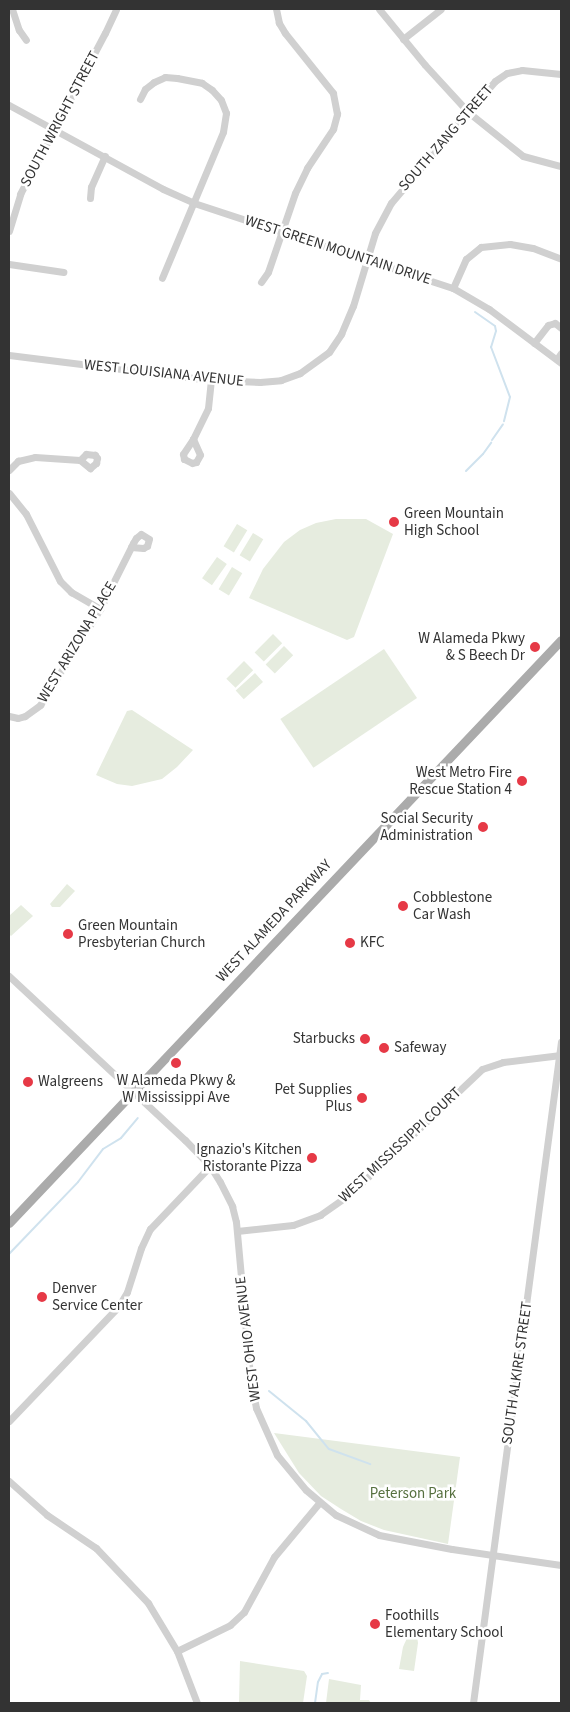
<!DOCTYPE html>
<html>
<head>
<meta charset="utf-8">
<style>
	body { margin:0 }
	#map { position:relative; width:570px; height:1712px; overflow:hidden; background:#fff; font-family:"Source Sans 3",sans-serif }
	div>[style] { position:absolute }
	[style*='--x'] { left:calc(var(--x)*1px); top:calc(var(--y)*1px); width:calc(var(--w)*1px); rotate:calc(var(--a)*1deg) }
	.green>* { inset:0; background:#e6ecdf; transform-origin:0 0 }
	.stream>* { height:2px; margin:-1px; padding:0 1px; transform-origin:1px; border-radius:1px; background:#cfe2ee }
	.minor>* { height:7px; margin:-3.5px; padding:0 3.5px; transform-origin:3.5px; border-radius:3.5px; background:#d0d0d0 }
	.major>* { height:9px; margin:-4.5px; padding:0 4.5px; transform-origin:4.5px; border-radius:4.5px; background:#ababab }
	.dots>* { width:14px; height:14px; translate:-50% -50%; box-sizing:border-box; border:2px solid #fff; border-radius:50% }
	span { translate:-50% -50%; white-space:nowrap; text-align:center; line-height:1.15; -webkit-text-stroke:5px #fff; paint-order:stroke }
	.street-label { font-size:15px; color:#333 }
	.poi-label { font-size:15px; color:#333 }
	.left { translate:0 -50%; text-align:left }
	.right { translate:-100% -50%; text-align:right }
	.park-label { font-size:15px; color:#56703f }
	.frame { position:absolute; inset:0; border:10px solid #333; pointer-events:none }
</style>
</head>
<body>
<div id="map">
	<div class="green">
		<div style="clip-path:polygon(336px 519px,366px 519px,393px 534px,354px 637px,347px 640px,249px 598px,263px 569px,284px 542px,300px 530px,316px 523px)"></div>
		<div style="left:237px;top:524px;width:12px;height:26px;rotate:31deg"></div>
		<div style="left:253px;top:533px;width:12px;height:26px;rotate:31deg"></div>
		<div style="left:217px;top:557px;width:12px;height:26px;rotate:35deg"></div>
		<div style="left:232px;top:567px;width:12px;height:26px;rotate:31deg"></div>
		<div style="left:273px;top:634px;width:13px;height:26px;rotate:45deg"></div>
		<div style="left:284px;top:646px;width:13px;height:26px;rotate:45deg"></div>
		<div style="left:384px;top:649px;width:59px;height:125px;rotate:56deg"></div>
		<div style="left:244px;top:661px;width:13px;height:25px;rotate:45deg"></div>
		<div style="left:255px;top:673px;width:12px;height:26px;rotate:48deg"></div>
		<div style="clip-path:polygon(132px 710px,193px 750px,177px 767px,162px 779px,132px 786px,117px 784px,96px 775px,127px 711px)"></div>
		<div style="clip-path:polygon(67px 884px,75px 891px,60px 907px,52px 907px,50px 904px)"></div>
		<div style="clip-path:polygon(21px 905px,33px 916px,11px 936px,9px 934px,9px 916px)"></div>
		<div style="clip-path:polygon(274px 1433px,460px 1457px,448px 1544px,384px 1530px,361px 1521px,341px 1509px,321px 1496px,299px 1473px)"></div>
		<div style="clip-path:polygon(411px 1629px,416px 1630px,418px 1643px,414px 1671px,399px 1669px,403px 1647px)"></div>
		<div style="clip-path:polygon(240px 1661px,304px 1671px,307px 1676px,303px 1703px,239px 1703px)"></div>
		<div style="clip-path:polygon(329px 1679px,361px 1685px,360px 1700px,369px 1700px,371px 1703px,326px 1703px)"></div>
	</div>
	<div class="stream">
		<div style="--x:475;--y:312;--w:24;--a:35"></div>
		<div style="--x:495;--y:326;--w:5;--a:79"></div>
		<div style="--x:496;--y:331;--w:17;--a:107"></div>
		<div style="--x:491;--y:347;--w:53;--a:69.2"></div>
		<div style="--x:510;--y:397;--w:25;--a:104"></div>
		<div style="--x:492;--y:440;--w:19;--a:-55"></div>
		<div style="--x:466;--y:471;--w:24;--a:-45"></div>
		<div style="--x:483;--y:454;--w:14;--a:-54"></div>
		<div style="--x:9;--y:1254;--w:100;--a:-46.2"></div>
		<div style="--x:78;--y:1182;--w:41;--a:-52.9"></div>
		<div style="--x:103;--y:1149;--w:21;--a:-31"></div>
		<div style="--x:121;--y:1138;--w:26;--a:-50"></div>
		<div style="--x:269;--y:1391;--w:48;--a:39"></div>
		<div style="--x:306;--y:1421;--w:36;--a:51"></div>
		<div style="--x:329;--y:1449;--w:44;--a:20.1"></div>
		<div style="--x:315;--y:1703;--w:21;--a:-82"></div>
		<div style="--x:318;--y:1682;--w:9;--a:-63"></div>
		<div style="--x:322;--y:1674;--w:6;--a:-9"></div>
	</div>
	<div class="minor">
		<div style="--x:12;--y:9;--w:22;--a:72"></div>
		<div style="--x:19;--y:30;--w:12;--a:55"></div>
		<div style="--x:379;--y:9;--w:72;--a:50.6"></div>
		<div style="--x:425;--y:65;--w:64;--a:47.5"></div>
		<div style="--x:468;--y:112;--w:70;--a:38.7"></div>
		<div style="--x:523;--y:156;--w:39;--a:15"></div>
		<div style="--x:403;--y:39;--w:48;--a:-38.3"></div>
		<div style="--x:140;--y:99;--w:11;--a:-63"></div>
		<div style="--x:145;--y:89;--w:11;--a:-38"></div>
		<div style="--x:154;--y:82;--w:12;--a:-24"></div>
		<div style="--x:165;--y:77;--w:12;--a:5"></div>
		<div style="--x:177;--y:78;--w:25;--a:11"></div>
		<div style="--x:202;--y:83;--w:12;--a:35"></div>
		<div style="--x:212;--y:90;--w:13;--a:48"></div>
		<div style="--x:221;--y:100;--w:14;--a:69"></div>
		<div style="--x:226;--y:113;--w:19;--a:99"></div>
		<div style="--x:223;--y:132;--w:158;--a:112.7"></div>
		<div style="--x:9;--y:105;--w:175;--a:28.6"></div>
		<div style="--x:163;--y:189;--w:34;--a:24"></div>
		<div style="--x:194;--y:203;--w:273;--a:18.2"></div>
		<div style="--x:453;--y:288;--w:42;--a:30.3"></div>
		<div style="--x:489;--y:309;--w:90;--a:36.9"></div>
		<div style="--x:90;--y:198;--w:11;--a:-85"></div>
		<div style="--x:91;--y:187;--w:34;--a:-66"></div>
		<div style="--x:9;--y:231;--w:39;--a:-73"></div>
		<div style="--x:20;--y:194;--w:182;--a:-62.2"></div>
		<div style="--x:105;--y:33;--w:26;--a:-65"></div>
		<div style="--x:9;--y:264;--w:55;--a:8.4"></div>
		<div style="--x:261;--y:282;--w:12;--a:-55"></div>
		<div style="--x:268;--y:272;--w:83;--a:-71.1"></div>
		<div style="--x:295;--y:193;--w:28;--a:-64"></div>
		<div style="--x:307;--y:168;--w:47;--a:-56.3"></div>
		<div style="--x:333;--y:129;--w:16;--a:-75"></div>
		<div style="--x:337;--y:114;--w:21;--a:-101"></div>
		<div style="--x:333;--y:93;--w:77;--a:-128.7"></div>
		<div style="--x:285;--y:33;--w:12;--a:-121"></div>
		<div style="--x:279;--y:23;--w:14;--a:-102"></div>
		<div style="--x:453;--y:288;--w:32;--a:-66"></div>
		<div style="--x:466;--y:259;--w:19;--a:-39"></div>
		<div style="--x:481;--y:247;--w:29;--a:-6"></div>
		<div style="--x:510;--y:244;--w:23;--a:10"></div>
		<div style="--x:533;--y:248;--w:30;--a:21"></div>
		<div style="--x:534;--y:343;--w:23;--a:-52"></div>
		<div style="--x:548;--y:325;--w:7;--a:-16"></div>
		<div style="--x:555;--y:323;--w:8;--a:40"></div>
		<div style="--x:9;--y:355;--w:204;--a:7.1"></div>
		<div style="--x:211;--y:380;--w:49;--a:2.3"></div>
		<div style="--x:260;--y:382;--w:21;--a:-5"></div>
		<div style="--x:281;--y:380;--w:20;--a:-20"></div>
		<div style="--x:300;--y:373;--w:36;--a:-36"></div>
		<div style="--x:329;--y:352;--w:22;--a:-56"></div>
		<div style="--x:341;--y:334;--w:30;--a:-67"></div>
		<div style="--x:353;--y:306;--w:76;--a:-73.2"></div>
		<div style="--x:375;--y:233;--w:34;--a:-62"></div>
		<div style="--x:391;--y:203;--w:119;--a:-49.8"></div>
		<div style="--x:468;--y:112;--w:41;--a:-48.9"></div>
		<div style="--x:495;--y:81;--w:14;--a:-34"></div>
		<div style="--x:507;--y:73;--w:15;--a:-11"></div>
		<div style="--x:522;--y:70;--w:39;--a:6"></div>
		<div style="--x:557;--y:359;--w:7;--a:-56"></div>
		<div style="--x:193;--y:439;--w:17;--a:66"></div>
		<div style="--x:200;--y:455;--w:8;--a:120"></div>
		<div style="--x:196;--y:462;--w:4;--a:166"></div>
		<div style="--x:192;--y:463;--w:9;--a:-153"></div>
		<div style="--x:184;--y:459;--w:5;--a:-101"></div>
		<div style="--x:183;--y:454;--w:18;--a:-56"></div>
		<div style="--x:193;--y:439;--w:34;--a:-64"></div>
		<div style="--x:208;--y:408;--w:28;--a:-84"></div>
		<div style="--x:9;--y:470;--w:13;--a:-45"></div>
		<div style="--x:18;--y:461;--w:17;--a:-13"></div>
		<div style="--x:35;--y:457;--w:45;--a:3.8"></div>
		<div style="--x:80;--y:460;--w:13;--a:39"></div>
		<div style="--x:90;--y:468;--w:8;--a:-40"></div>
		<div style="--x:96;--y:463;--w:5;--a:-79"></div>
		<div style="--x:97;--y:458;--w:4;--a:-124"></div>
		<div style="--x:95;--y:455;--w:9;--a:-174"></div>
		<div style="--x:86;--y:454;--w:8;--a:135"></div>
		<div style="--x:9;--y:493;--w:27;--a:51"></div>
		<div style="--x:26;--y:514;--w:75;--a:63.1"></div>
		<div style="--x:60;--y:581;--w:16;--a:45"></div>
		<div style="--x:71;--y:592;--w:34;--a:30"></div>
		<div style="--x:9;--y:716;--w:9;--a:13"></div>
		<div style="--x:18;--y:718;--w:7;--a:-16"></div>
		<div style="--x:25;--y:716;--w:19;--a:-36"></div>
		<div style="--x:40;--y:705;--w:113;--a:-58"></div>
		<div style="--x:100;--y:609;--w:74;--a:-63.4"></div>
		<div style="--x:133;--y:543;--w:6;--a:-59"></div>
		<div style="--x:136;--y:538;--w:6;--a:-39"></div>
		<div style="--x:141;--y:534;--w:9;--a:32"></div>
		<div style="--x:149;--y:539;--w:7;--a:106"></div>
		<div style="--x:147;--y:546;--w:4;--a:153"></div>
		<div style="--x:143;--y:548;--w:12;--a:-175"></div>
		<div style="--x:9;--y:976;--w:241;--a:43"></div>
		<div style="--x:185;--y:1140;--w:36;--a:46"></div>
		<div style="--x:210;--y:1166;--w:19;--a:58"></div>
		<div style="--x:220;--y:1182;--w:27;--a:63"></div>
		<div style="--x:232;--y:1206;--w:16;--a:76"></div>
		<div style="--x:236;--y:1222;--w:156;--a:84.8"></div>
		<div style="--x:250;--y:1377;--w:32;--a:79"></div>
		<div style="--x:256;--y:1408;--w:51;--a:65.9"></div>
		<div style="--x:277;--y:1455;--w:45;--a:50.4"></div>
		<div style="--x:306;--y:1490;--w:39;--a:40"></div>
		<div style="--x:336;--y:1515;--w:47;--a:24.9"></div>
		<div style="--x:379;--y:1535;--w:74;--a:10.9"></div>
		<div style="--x:452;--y:1549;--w:110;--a:8.4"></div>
		<div style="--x:237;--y:1231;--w:56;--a:-6.1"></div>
		<div style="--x:293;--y:1225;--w:29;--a:-20"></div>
		<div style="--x:320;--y:1215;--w:38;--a:-35"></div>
		<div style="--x:351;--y:1193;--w:180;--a:-43.4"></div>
		<div style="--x:482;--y:1069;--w:22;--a:-18"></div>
		<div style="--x:503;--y:1062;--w:58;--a:-6.9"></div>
		<div style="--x:9;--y:1421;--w:158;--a:-46.3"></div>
		<div style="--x:118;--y:1307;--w:17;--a:-59"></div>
		<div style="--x:127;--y:1292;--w:46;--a:-72.3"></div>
		<div style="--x:141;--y:1248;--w:21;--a:-65"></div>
		<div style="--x:150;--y:1229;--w:87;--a:-46.4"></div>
		<div style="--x:9;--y:1481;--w:51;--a:41.8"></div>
		<div style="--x:47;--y:1515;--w:59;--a:34"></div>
		<div style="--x:96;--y:1548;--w:76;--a:46.6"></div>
		<div style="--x:148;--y:1603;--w:56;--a:58.9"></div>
		<div style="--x:177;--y:1651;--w:56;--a:69"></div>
		<div style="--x:177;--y:1651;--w:59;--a:-26.1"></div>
		<div style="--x:230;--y:1625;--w:19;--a:-43"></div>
		<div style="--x:244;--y:1612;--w:63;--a:-61.4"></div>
		<div style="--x:274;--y:1557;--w:70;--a:-50.2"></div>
		<div style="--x:473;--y:1703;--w:667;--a:-82.42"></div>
	</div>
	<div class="major">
		<div style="--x:9;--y:1223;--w:803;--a:-46.56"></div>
	</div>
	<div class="dots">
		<div style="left:394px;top:522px;background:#e63946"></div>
		<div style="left:535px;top:647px;background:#e63946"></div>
		<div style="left:522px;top:781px;background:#e63946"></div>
		<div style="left:483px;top:827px;background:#e63946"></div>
		<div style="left:403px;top:906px;background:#e63946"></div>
		<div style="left:68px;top:934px;background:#e63946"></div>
		<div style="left:350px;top:943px;background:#e63946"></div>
		<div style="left:365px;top:1039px;background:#e63946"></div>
		<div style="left:384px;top:1048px;background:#e63946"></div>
		<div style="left:176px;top:1063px;background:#e63946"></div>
		<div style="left:28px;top:1082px;background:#e63946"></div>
		<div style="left:362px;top:1098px;background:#e63946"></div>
		<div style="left:312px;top:1158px;background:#e63946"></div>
		<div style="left:42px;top:1297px;background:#e63946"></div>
		<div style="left:375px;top:1624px;background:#e63946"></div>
	</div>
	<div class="street-label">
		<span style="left:60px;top:119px;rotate:-62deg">SOUTH WRIGHT STREET</span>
		<span style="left:446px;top:138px;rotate:-49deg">SOUTH ZANG STREET</span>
		<span style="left:338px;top:250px;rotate:18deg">WEST GREEN MOUNTAIN DRIVE</span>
		<span style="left:164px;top:373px;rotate:6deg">WEST LOUISIANA AVENUE</span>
		<span style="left:77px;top:642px;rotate:-59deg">WEST ARIZONA PLACE</span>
		<span style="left:274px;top:921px;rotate:-47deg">WEST ALAMEDA PARKWAY</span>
		<span style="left:400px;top:1145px;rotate:-43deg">WEST MISSISSIPPI COURT</span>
		<span style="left:248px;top:1339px;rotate:-97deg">WEST OHIO AVENUE</span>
		<span style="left:517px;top:1373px;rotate:-82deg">SOUTH ALKIRE STREET</span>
	</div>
	<div class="poi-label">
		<span class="left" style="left:404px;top:522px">Green Mountain<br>High School</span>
		<span class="right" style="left:525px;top:647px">W Alameda Pkwy<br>&amp; S Beech Dr</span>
		<span class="right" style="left:512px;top:781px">West Metro Fire<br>Rescue Station 4</span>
		<span class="right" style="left:473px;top:827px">Social Security<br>Administration</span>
		<span class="left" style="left:413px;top:906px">Cobblestone<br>Car Wash</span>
		<span class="left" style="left:78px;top:934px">Green Mountain<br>Presbyterian Church</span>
		<span class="left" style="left:360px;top:943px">KFC</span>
		<span class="right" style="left:355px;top:1039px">Starbucks</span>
		<span class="left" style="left:394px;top:1048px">Safeway</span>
		<span style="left:176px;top:1089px">W Alameda Pkwy &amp;<br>W Mississippi Ave</span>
		<span class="left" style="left:38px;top:1082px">Walgreens</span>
		<span class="right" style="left:352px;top:1098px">Pet Supplies<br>Plus</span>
		<span class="right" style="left:302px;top:1158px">Ignazio's Kitchen<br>Ristorante Pizza</span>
		<span class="left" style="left:52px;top:1297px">Denver<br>Service Center</span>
		<span class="left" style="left:385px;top:1624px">Foothills<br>Elementary School</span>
	</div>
	<div class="park-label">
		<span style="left:413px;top:1494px">Peterson Park</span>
	</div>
	<div class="frame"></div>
</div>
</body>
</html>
